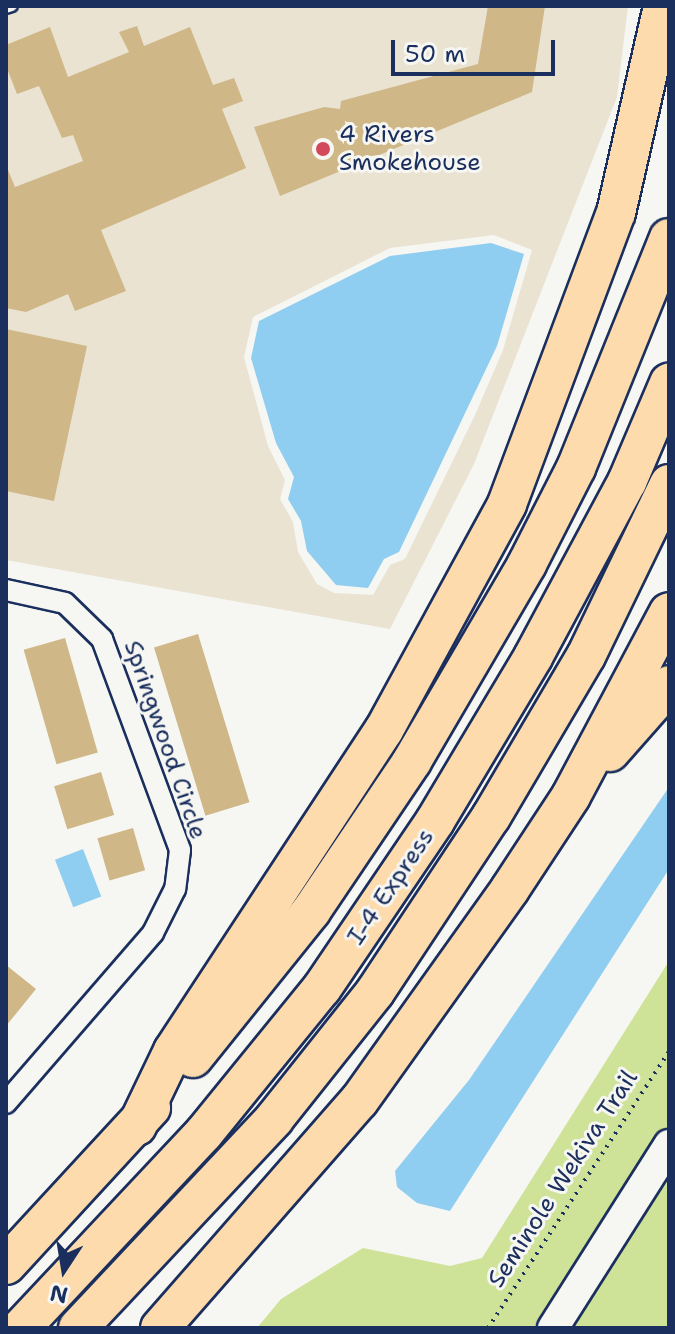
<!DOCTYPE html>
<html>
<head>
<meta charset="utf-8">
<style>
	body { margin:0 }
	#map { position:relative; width:675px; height:1334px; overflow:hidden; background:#f6f6f2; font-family:"Shantell Sans",sans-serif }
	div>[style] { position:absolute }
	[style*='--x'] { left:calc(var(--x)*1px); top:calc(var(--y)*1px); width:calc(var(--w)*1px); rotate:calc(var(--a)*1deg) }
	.built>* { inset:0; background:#eae3d2 }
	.green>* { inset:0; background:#cee398 }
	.water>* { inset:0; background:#90cef1; transform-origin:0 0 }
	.building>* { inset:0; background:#cfb787; transform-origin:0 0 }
	.path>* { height:4px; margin-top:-2px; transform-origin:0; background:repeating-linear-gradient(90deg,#1b2f5e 0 2px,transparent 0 8px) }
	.roads { filter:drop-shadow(2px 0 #1b2f5e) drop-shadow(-2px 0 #1b2f5e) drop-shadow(0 2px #1b2f5e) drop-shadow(0 -2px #1b2f5e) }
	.lane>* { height:10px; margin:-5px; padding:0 5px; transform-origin:5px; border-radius:5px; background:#f6f6f2 }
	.street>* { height:20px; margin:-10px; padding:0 10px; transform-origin:10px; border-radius:10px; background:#f6f6f2 }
	.secondary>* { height:30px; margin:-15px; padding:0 15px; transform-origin:15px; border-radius:15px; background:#f6f6f2 }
	.highway>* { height:38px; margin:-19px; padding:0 19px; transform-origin:19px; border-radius:19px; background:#fedbac }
	.dots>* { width:22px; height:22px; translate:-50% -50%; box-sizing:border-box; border:4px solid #f6f6f2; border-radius:50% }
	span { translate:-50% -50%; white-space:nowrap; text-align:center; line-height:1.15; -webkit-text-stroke:6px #f6f6f2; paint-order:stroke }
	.poi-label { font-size:24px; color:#1b2f5e }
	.left { translate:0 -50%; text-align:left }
	.street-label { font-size:24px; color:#1b2f5e }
	.frame { position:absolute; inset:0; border:8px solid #1b2f5e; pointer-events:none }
	.north { position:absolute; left:24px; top:1230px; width:80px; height:80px; -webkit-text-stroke:6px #f6f6f2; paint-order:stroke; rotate:192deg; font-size:22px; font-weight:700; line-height:32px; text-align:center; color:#1b2f5e }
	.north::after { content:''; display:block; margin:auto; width:28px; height:36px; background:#1b2f5e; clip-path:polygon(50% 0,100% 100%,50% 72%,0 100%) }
	.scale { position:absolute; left:391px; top:40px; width:164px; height:36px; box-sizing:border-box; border:4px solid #1b2f5e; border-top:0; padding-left:10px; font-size:24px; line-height:28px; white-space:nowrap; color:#1b2f5e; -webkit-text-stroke:6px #f6f6f2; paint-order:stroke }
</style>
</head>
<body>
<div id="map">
	<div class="built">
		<div style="clip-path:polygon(evenodd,6px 6px,628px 6px,617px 97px,474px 464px,390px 629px,6px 560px,6px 6px,494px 235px,532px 250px,503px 350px,475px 415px,405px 559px,390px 565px,373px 595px,334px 593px,317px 584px,298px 552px,293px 522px,280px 499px,285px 480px,268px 446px,244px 357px,253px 317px,390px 248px,494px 235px)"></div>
	</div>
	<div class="green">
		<div style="clip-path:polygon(669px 961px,669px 1124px,540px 1328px,257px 1328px,281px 1299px,363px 1248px,450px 1266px,482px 1258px)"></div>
		<div style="clip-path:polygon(669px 1167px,669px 1328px,567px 1328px)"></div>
	</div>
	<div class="water">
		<div style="clip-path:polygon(491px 243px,524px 254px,497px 346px,399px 552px,384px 559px,368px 588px,336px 585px,307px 551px,301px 521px,288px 499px,294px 477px,276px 443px,251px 358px,259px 321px,390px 256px)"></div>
		<div style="clip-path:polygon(669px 787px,669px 869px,450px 1211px,417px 1203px,397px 1187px,395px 1171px,469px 1080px)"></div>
		<div style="left:83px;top:849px;width:51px;height:30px;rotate:69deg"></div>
	</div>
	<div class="building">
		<div style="clip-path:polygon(488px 6px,545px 6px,532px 92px,280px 196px,254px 127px,324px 107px,340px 109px,341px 101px,478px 64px)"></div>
		<div style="clip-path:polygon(137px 26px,144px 46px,190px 27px,213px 85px,234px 78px,243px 101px,222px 109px,246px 168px,101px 230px,126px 291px,75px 311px,68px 294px,26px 312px,6px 308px,6px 165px,15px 187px,83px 161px,73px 135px,62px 138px,39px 86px,17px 94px,6px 66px,6px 45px,50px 27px,68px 77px,129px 52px,119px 32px)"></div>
		<div style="clip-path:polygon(6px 329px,87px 346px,54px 501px,6px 491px)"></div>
		<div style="left:198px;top:634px;width:176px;height:46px;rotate:73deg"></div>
		<div style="left:65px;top:638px;width:119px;height:43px;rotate:74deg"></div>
		<div style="left:101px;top:772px;width:45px;height:49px;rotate:73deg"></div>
		<div style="left:133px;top:828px;width:44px;height:37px;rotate:74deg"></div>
		<div style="clip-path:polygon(6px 965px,36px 989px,6px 1026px)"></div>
	</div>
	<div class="path">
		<div style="--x:488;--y:1328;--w:331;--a:-56.8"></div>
	</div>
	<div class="roads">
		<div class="lane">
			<div style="--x:6;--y:8;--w:6;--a:-18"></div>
		</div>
		<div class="street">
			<div style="--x:6;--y:590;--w:60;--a:12.4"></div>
			<div style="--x:65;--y:603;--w:52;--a:44.2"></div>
			<div style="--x:102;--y:639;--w:225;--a:69.7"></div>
			<div style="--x:180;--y:850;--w:39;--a:97"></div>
			<div style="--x:175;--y:889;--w:49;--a:116.6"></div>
			<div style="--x:153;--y:933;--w:225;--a:130.9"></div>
		</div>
		<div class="secondary">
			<div style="--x:553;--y:1328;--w:217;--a:-57.6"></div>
		</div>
		<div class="highway">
			<div style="--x:610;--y:752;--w:89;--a:-48.6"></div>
			<div style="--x:193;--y:1058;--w:189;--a:-51.2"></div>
			<div style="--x:311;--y:911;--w:181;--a:-56"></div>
			<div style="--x:412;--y:761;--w:228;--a:-59.7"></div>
			<div style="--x:527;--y:564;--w:108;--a:-63"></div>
			<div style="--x:576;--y:468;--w:248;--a:-68"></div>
			<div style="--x:137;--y:1126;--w:83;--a:-64.4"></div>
			<div style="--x:173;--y:1051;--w:384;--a:-56.7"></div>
			<div style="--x:384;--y:730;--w:257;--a:-61.4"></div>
			<div style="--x:507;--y:504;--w:311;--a:-69.5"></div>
			<div style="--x:616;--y:213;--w:212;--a:-77.2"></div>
			<div style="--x:6;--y:1265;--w:214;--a:-47.3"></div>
			<div style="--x:21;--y:1328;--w:267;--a:-46.8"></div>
			<div style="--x:204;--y:1133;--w:187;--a:-50.9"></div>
			<div style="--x:322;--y:988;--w:202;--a:-55.9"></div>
			<div style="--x:435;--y:821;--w:191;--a:-59.1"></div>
			<div style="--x:533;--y:657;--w:199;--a:-61.8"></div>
			<div style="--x:627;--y:482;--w:108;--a:-67"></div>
			<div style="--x:78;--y:1328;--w:287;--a:-46.8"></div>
			<div style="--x:274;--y:1119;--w:162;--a:-51.5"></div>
			<div style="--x:375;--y:992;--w:210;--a:-56.5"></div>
			<div style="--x:491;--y:817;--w:187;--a:-59.5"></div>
			<div style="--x:586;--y:656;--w:191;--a:-64.2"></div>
			<div style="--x:160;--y:1328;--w:302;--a:-48.8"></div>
			<div style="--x:359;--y:1101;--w:260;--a:-54.5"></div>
			<div style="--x:510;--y:889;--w:111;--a:-56.7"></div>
			<div style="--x:571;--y:796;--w:208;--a:-62"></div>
		</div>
	</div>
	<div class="dots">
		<div style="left:323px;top:149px;background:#d1495b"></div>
	</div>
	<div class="poi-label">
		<span class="left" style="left:339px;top:149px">4 Rivers<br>Smokehouse</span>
	</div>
	<div class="street-label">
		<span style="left:165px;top:740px;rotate:71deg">Springwood Circle</span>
		<span style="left:391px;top:887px;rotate:-56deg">I-4 Express</span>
		<span style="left:563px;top:1179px;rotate:-57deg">Seminole Wekiva Trail</span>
	</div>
	<div class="frame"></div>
	<div class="north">N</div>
	<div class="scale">50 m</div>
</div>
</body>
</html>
